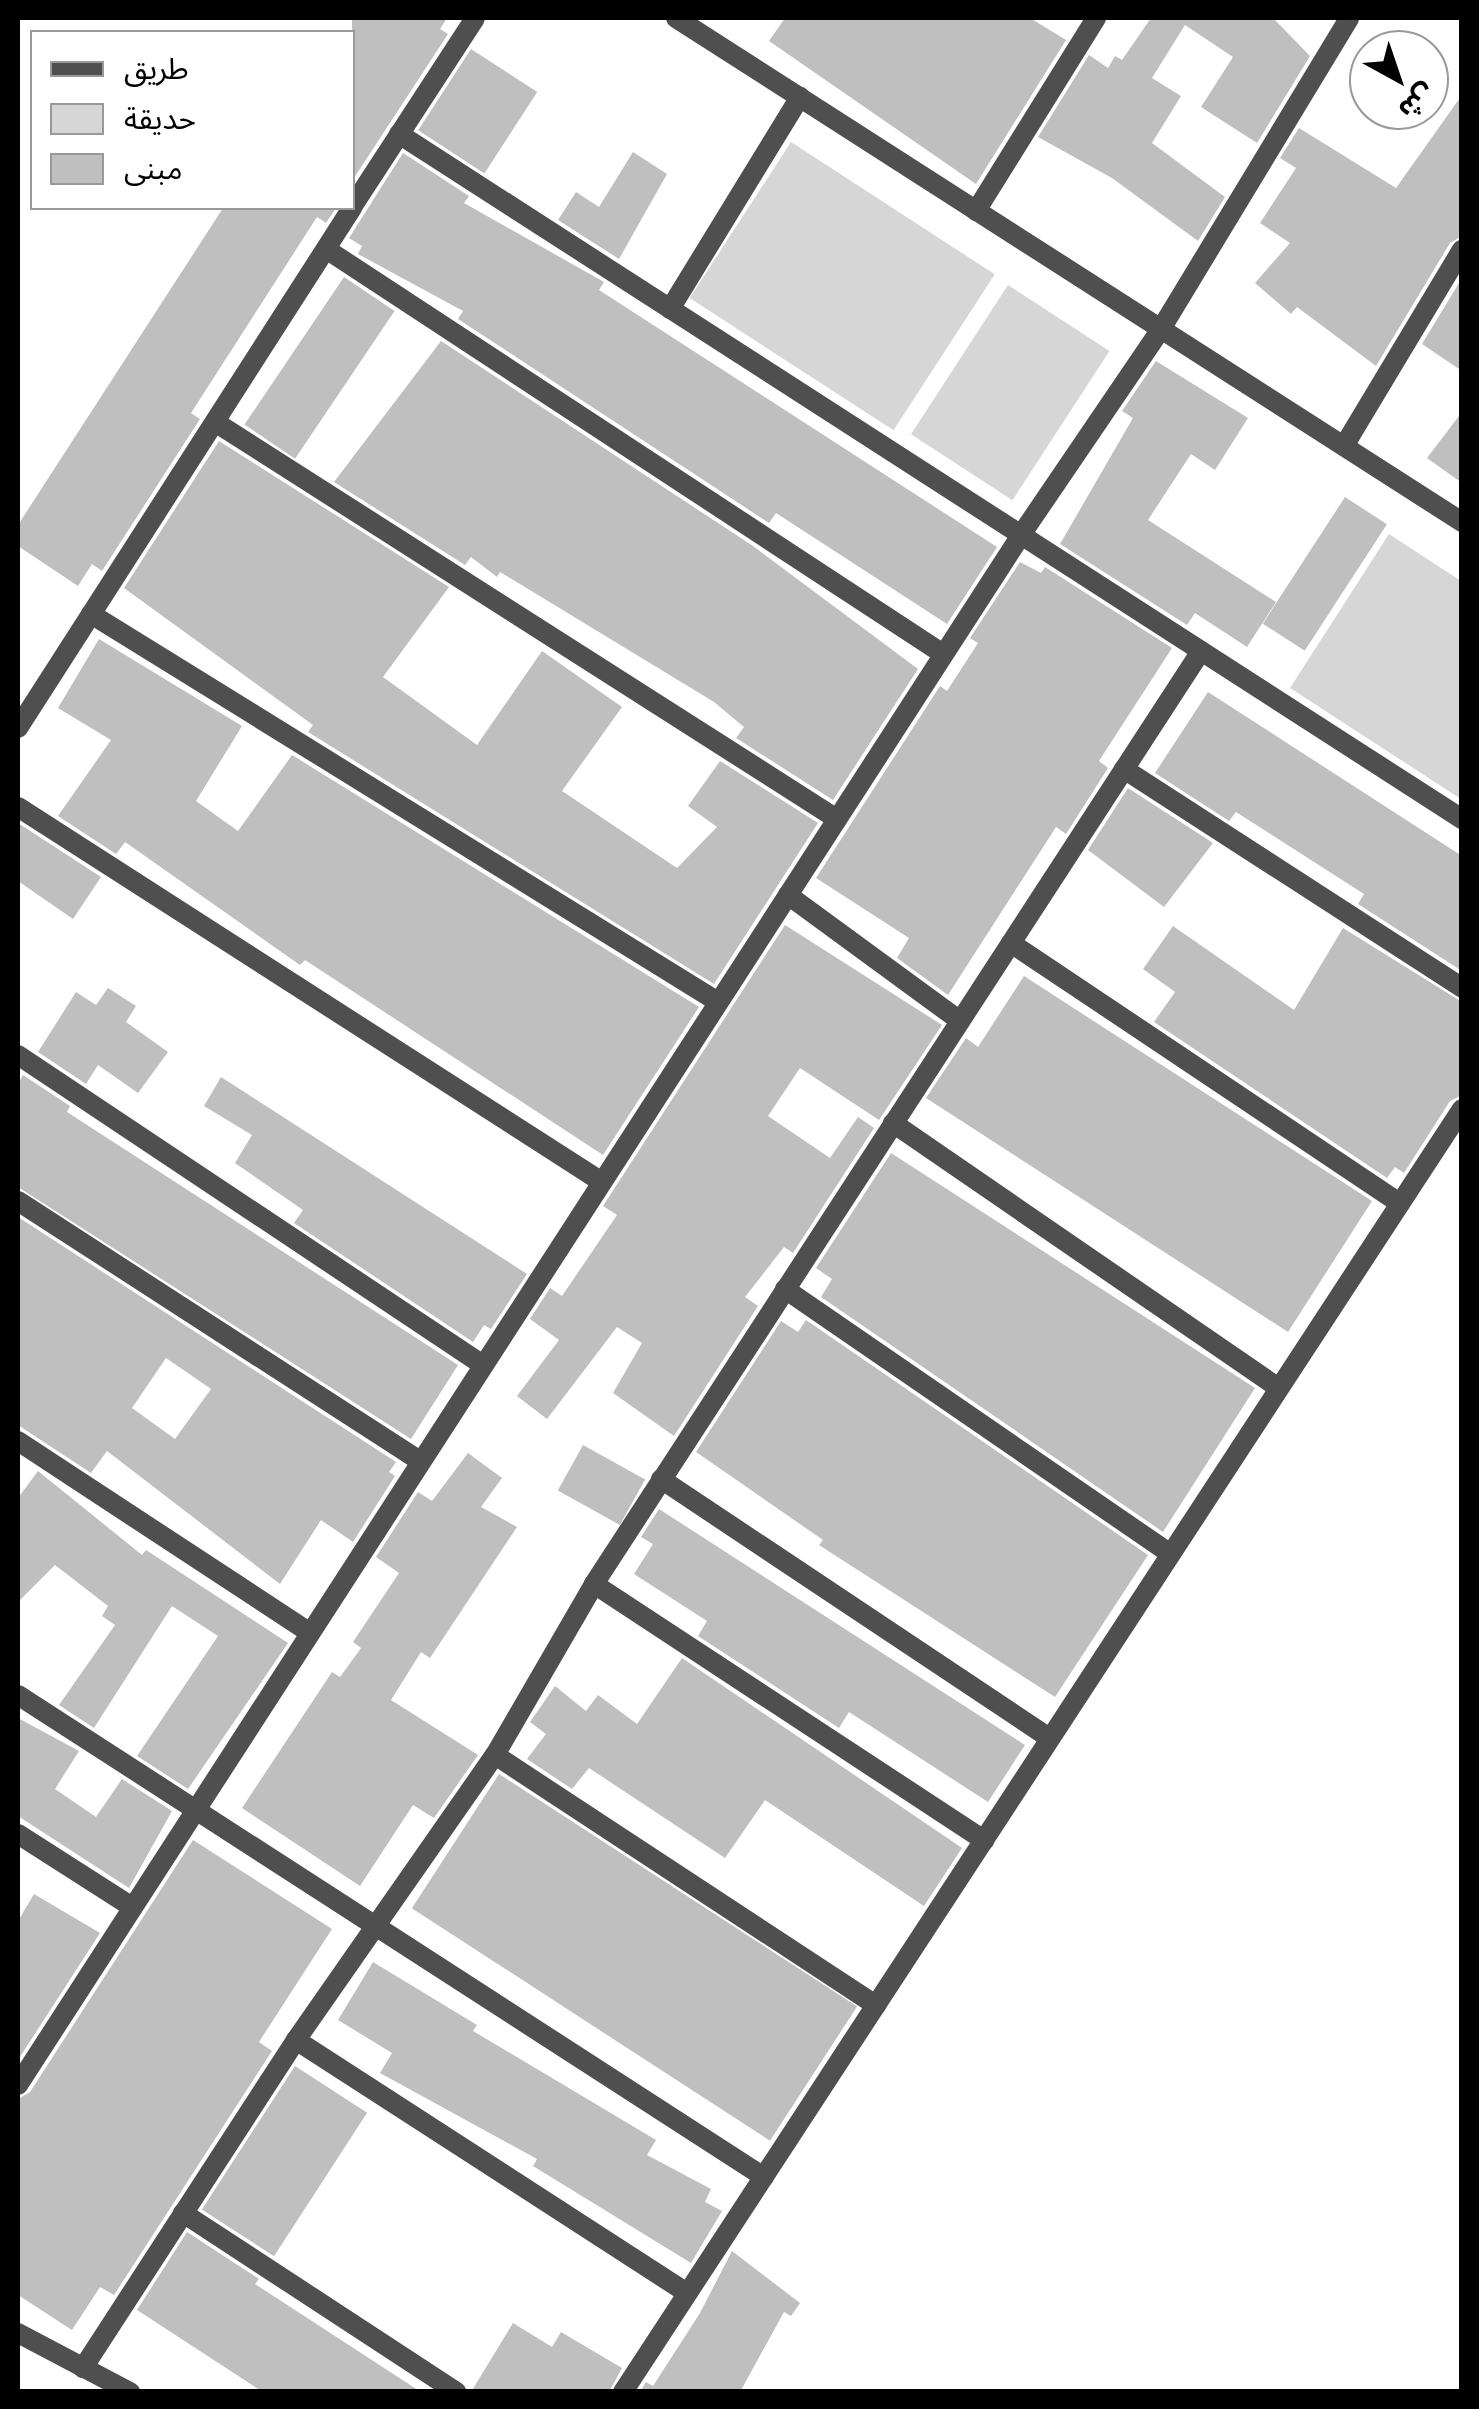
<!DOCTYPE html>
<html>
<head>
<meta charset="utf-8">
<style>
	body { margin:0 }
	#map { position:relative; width:1479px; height:2409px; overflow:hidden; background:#fff; font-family:Poppins,"Noto Sans Arabic",sans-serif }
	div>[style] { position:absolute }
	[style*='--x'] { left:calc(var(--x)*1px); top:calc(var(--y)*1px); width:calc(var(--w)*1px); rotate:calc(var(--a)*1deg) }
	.green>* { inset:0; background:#d6d6d6; transform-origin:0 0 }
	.building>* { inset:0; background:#bfbfbf; transform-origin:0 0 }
	.minor>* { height:20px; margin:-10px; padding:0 10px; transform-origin:10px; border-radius:10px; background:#4f4f4f }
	span { translate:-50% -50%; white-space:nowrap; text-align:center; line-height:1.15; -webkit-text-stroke:8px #fff; paint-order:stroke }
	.frame { position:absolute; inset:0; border:20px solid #000; pointer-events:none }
	.legend { position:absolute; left:30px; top:30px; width:325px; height:180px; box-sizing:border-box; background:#fff; border:2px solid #999; margin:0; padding:12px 18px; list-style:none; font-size:30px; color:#000 }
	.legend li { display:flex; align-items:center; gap:20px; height:50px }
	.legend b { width:50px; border:2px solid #999 }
	.north { position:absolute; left:1349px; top:30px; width:100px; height:100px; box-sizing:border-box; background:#fff; border:2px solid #999; border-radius:50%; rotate:140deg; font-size:28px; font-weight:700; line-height:40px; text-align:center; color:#000 }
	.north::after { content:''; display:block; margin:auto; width:35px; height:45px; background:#000; clip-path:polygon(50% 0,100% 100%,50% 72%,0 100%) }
</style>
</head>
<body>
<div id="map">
	<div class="green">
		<div style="left:791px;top:142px;width:243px;height:186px;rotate:33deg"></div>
		<div style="left:1008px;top:285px;width:121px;height:178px;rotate:33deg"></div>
		<div style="clip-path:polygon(1389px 534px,1461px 581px,1461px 799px,1290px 688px)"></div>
	</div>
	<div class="building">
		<div style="clip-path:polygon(352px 18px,447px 18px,440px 29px,448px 34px,352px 181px)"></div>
		<div style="clip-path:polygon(785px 18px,1030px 18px,1066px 40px,976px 184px,769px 41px)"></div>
		<div style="clip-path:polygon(1151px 18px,1273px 18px,1310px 56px,1257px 143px,1201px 107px,1233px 57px,1185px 25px,1152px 78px,1181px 96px,1152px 143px,1225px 197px,1198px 241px,1112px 178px,1038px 137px,1089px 55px,1108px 68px,1115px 56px,1122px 60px)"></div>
		<div style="left:471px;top:49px;width:79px;height:97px;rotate:33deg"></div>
		<div style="clip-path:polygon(1462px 95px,1462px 236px,1450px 243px,1376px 366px,1297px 307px,1291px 314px,1255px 283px,1290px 243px,1260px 223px,1296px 168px,1280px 158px,1299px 128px,1396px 188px)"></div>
		<div style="clip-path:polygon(633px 152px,667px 174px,619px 259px,558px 220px,576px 192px,599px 207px)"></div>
		<div style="clip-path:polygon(403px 153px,469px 196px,464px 203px,604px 282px,599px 290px,997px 547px,947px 624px,776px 513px,769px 523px,458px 319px,463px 311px,358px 254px,362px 246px,349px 238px)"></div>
		<div style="clip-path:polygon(223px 208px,336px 208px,326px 223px,317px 217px,191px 413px,200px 419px,102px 571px,92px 564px,78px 586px,18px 546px,18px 525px)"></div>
		<div style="left:344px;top:277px;width:61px;height:178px;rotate:34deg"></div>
		<div style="clip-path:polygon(1462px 278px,1462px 371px,1422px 344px)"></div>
		<div style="clip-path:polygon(441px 341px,753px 546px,918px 669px,833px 800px,736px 738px,744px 727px,714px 702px,500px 572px,497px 577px,471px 557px,465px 565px,334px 482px)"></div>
		<div style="clip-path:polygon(1156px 361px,1248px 418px,1215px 470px,1191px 454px,1148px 520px,1276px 602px,1247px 647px,1195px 613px,1187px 625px,1060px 544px,1133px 418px,1122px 411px)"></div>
		<div style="clip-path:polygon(1462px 412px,1462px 483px,1427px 458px)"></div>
		<div style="clip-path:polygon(219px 441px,449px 587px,383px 677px,477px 745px,542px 651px,622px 707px,562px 791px,677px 868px,717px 827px,688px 806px,720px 761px,818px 823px,714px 984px,308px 732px,313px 725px,124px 588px)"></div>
		<div style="left:1345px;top:497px;width:50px;height:151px;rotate:33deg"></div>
		<div style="clip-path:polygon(1020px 562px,1041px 573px,1045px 567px,1172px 648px,1099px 761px,1108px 768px,1066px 834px,1056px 827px,948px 995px,897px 958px,909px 938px,816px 878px,940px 686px,947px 691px,978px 643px,970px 638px)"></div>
		<div style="clip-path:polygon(99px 639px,242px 726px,196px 801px,238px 831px,292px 755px,699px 1007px,603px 1155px,305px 960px,300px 965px,125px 842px,116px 854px,58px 816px,111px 740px,58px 708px)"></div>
		<div style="clip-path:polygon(1208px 692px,1462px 856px,1462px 971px,1358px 904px,1364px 894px,1236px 812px,1229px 821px,1155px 773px)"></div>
		<div style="clip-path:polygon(1128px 788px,1213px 843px,1164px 907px,1088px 850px)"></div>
		<div style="clip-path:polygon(18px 823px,101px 877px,73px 919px,18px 881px)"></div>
		<div style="clip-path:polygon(785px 925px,942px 1025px,879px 1120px,800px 1068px,768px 1116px,830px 1158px,858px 1117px,874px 1128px,793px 1253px,784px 1247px,745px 1297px,758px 1306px,674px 1436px,613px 1393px,642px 1343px,617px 1327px,547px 1419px,517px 1396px,559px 1340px,530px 1319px,550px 1288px,562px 1296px,617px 1215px,603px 1206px)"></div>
		<div style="clip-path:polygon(1173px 926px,1294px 1010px,1343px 928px,1462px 1002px,1462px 1095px,1450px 1101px,1404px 1173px,1395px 1167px,1387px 1178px,1154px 1022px,1175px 992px,1143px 969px)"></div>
		<div style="clip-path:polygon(1024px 976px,1372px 1201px,1288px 1332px,926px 1098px,966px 1038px,978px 1047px)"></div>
		<div style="clip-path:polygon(108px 988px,136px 1006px,126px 1022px,168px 1052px,138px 1093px,98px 1065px,86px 1084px,38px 1052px,76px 992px,96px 1005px)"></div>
		<div style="clip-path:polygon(23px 1075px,70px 1106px,67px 1112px,458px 1365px,411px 1439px,18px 1187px,18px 1084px)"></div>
		<div style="clip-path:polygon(221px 1077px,527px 1274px,491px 1329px,484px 1325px,473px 1342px,294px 1223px,303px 1210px,235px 1163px,252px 1135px,204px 1106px)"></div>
		<div style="clip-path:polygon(891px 1153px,1255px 1388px,1163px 1532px,821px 1297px,832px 1279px,816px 1268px)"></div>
		<div style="clip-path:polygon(evenodd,18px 1217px,396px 1462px,389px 1472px,395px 1476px,353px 1542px,321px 1520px,280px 1584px,107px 1451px,91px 1473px,18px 1425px,18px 1217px,166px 1358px,211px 1389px,175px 1439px,132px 1408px,166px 1358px)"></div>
		<div style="clip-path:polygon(806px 1320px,1148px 1555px,1055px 1697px,819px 1545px,823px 1540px,696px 1452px,781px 1321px,798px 1332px)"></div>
		<div style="left:583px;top:1445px;width:71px;height:52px;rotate:29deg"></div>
		<div style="clip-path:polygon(468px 1453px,502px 1478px,481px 1507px,517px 1527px,430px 1658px,421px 1652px,391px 1700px,478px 1755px,434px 1818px,413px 1805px,360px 1886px,242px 1808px,332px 1672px,340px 1677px,361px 1648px,353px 1642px,399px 1573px,376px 1557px,418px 1492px,432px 1501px)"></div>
		<div style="clip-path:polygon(38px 1471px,142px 1555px,146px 1550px,288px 1643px,188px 1789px,137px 1756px,218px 1636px,172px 1606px,94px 1728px,59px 1705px,115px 1625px,102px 1616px,108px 1606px,55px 1565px,18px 1602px,18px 1498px)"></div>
		<div style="clip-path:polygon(659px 1509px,1025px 1745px,988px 1802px,849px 1712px,839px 1728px,698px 1636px,707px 1621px,634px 1574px,653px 1544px,641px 1537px)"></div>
		<div style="clip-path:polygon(682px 1658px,962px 1848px,924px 1906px,765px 1800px,725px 1858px,589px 1768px,572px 1789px,527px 1759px,546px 1734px,530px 1722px,555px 1686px,586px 1711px,598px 1695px,637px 1724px)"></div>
		<div style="clip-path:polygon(18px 1718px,79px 1751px,55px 1789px,96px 1817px,122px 1779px,172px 1811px,129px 1888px,18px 1816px)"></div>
		<div style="left:499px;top:1774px;width:427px;height:160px;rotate:33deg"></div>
		<div style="clip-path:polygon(193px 1840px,332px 1929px,259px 2042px,272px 2051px,114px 2295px,100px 2287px,72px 2330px,18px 2295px,18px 2099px,30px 2092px)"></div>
		<div style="clip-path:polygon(34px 1894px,100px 1933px,18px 2060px,18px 1921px)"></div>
		<div style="clip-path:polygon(373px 1962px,477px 2025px,473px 2031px,656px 2140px,647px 2155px,711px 2189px,705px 2202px,722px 2211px,691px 2263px,533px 2166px,537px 2159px,380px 2073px,392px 2053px,338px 2020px)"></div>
		<div style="left:295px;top:2066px;width:86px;height:171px;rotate:33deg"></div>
		<div style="clip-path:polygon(187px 2232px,259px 2279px,255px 2284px,421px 2392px,263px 2392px,137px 2310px)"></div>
		<div style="clip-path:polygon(732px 2251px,800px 2303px,791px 2316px,784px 2312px,740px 2392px,640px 2392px,646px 2382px,653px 2386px,700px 2313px)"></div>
		<div style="clip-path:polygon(513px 2323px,552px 2347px,561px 2332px,622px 2368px,609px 2392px,471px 2392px)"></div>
	</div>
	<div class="minor">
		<div style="--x:676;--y:18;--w:934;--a:32.67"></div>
		<div style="--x:399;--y:134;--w:1265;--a:32.8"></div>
		<div style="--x:352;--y:207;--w:225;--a:-56.9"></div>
		<div style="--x:976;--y:211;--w:227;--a:-58.1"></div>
		<div style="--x:326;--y:249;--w:738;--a:33.28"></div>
		<div style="--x:670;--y:309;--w:249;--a:-58.5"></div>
		<div style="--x:215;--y:422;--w:738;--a:32.55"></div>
		<div style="--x:1344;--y:446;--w:229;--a:-59"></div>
		<div style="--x:91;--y:614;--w:737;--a:31.75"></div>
		<div style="--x:18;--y:728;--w:618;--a:-57.29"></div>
		<div style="--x:1124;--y:769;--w:403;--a:32.9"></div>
		<div style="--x:18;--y:807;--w:694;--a:32.71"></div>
		<div style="--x:788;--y:895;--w:213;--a:36.2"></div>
		<div style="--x:1011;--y:943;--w:468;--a:33.8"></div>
		<div style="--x:18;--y:1055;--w:559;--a:33.69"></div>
		<div style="--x:893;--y:1123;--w:468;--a:34.5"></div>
		<div style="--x:18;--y:1201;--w:480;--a:32.9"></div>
		<div style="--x:785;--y:1289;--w:468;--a:34.5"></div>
		<div style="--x:18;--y:1441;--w:349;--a:33.3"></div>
		<div style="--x:661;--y:1479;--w:467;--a:33.7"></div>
		<div style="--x:594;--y:1584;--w:467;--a:33.3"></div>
		<div style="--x:18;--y:1695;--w:888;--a:32.87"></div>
		<div style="--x:495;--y:1755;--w:456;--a:33.3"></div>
		<div style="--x:18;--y:1834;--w:135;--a:32.6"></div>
		<div style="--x:296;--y:2040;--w:466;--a:32.9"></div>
		<div style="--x:18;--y:2085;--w:1846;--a:-57.09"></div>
		<div style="--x:1021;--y:535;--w:249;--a:-55.8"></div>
		<div style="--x:1161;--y:329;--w:363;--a:-58.8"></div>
		<div style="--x:183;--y:2213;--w:327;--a:33.2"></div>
		<div style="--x:18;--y:2333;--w:127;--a:27.8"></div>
		<div style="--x:83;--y:2368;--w:391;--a:-57"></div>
		<div style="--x:296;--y:2040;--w:348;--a:-55.1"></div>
		<div style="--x:495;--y:1755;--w:198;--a:-59.9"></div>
		<div style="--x:594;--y:1584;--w:1113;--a:-56.95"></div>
		<div style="--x:623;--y:2392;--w:1533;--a:-56.82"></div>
	</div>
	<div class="frame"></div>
	<ul class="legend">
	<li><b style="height:12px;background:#4f4f4f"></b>طريق</li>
	<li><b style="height:28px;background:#d6d6d6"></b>حديقة</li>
	<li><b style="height:28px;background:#bfbfbf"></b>مبنى</li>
	</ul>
	<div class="north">ش</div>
</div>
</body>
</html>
